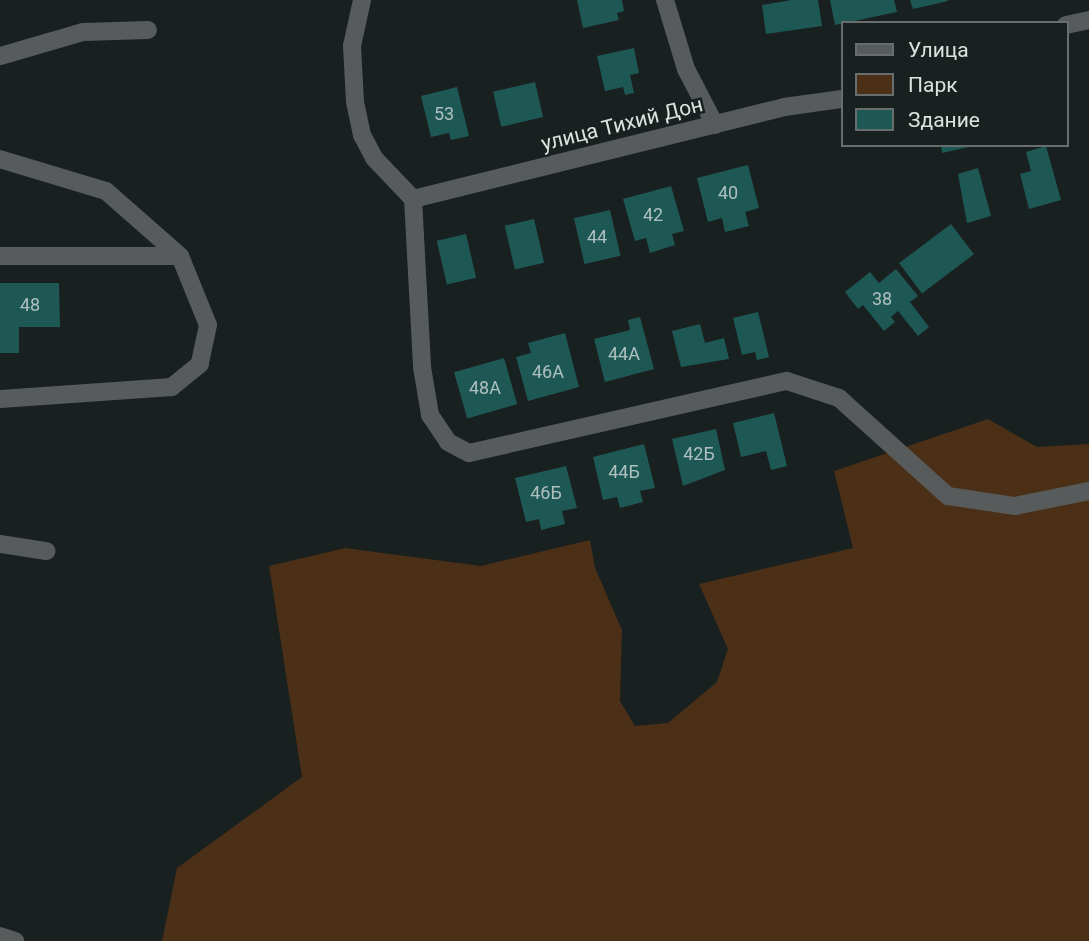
<!DOCTYPE html>
<html>
<head>
<meta charset="utf-8">
<style>
	body { margin:0 }
	#map { position:relative; width:1089px; height:941px; overflow:hidden; background:#192020; font-family:Roboto,sans-serif }
	div>[style] { position:absolute }
	[style*='--x'] { left:calc(var(--x)*1px); top:calc(var(--y)*1px); width:calc(var(--w)*1px); rotate:calc(var(--a)*1deg) }
	.green>* { inset:0; background:#4b2f16 }
	.building>* { inset:0; background:#1e5855; transform-origin:0 0 }
	.minor>* { height:18px; margin:-9px; padding:0 9px; transform-origin:9px; border-radius:9px; background:#575b5b }
	span { translate:-50% -50%; white-space:nowrap; text-align:center; line-height:1.15; -webkit-text-stroke:5px #192020; paint-order:stroke }
	.number-label { font-size:18px; color:#adc0be }
	.number-label span { -webkit-text-stroke-width:0 }
	.street-label { font-size:21px; color:#dde2e1 }
	.legend { position:absolute; left:841px; top:21px; width:228px; height:126px; box-sizing:border-box; background:#192020; border:2px solid #676e6d; margin:0; padding:9px 12px; list-style:none; font-size:21px; color:#dde2e1 }
	.legend li { display:flex; align-items:center; gap:14px; height:35px }
	.legend b { width:35px; border:2px solid #676e6d }
</style>
</head>
<body>
<div id="map">
	<div class="green">
		<div style="clip-path:polygon(988px 419px,1037px 447px,1089px 444px,1089px 941px,162px 941px,177px 868px,302px 777px,269px 566px,345px 548px,481px 566px,590px 540px,595px 568px,622px 630px,620px 701px,635px 726px,668px 723px,717px 682px,728px 649px,699px 584px,853px 548px,834px 471px)"></div>
	</div>
	<div class="building">
		<div style="clip-path:polygon(577px 0,622px 0,624px 11px,617px 13px,619px 20px,583px 28px)"></div>
		<div style="clip-path:polygon(792px 0,818px 0,822px 26px,766px 34px,762px 5px)"></div>
		<div style="clip-path:polygon(830px 0,894px 0,897px 12px,835px 25px)"></div>
		<div style="clip-path:polygon(910px 0,948px 0,948px 1px,913px 9px)"></div>
		<div style="clip-path:polygon(634px 48px,639px 73px,630px 75px,634px 93px,625px 95px,623px 87px,605px 91px,597px 56px)"></div>
		<div style="left:535px;top:82px;width:36px;height:43px;rotate:77deg"></div>
		<div style="clip-path:polygon(457px 87px,469px 136px,451px 140px,449px 133px,431px 137px,421px 96px)"></div>
		<div style="clip-path:polygon(941px 145px,973px 145px,973px 146px,942px 153px)"></div>
		<div style="clip-path:polygon(1046px 146px,1061px 200px,1029px 209px,1020px 174px,1031px 171px,1026px 152px)"></div>
		<div style="clip-path:polygon(748px 165px,759px 208px,745px 212px,749px 226px,725px 232px,722px 218px,708px 222px,697px 178px)"></div>
		<div style="clip-path:polygon(978px 168px,991px 216px,967px 223px,958px 174px)"></div>
		<div style="clip-path:polygon(671px 186px,684px 231px,672px 234px,675px 245px,650px 253px,646px 238px,635px 241px,623px 199px)"></div>
		<div style="left:610px;top:210px;width:47px;height:37px;rotate:77deg"></div>
		<div style="left:534px;top:219px;width:45px;height:30px;rotate:77deg"></div>
		<div style="left:951px;top:224px;width:38px;height:65px;rotate:53deg"></div>
		<div style="left:466px;top:234px;width:45px;height:30px;rotate:77deg"></div>
		<div style="clip-path:polygon(896px 269px,918px 296px,910px 302px,929px 327px,918px 336px,898px 311px,891px 317px,895px 322px,884px 331px,863px 305px,858px 309px,845px 292px,870px 272px,879px 283px)"></div>
		<div style="clip-path:polygon(0 283px,59px 283px,60px 327px,19px 327px,19px 353px,0 353px)"></div>
		<div style="clip-path:polygon(758px 312px,769px 357px,757px 360px,755px 352px,742px 355px,733px 318px)"></div>
		<div style="clip-path:polygon(640px 317px,654px 369px,605px 382px,594px 339px,630px 330px,628px 320px)"></div>
		<div style="clip-path:polygon(700px 324px,705px 343px,724px 338px,729px 359px,681px 367px,672px 331px)"></div>
		<div style="clip-path:polygon(565px 333px,579px 387px,528px 401px,516px 357px,531px 353px,528px 343px)"></div>
		<div style="left:504px;top:358px;width:48px;height:52px;rotate:74deg"></div>
		<div style="clip-path:polygon(774px 413px,787px 466px,771px 470px,766px 451px,741px 457px,733px 423px)"></div>
		<div style="clip-path:polygon(716px 429px,725px 470px,683px 486px,672px 439px)"></div>
		<div style="clip-path:polygon(644px 444px,655px 488px,640px 491px,643px 502px,620px 508px,617px 497px,603px 500px,593px 457px)"></div>
		<div style="clip-path:polygon(566px 466px,577px 508px,562px 511px,565px 524px,541px 530px,539px 519px,526px 522px,515px 478px)"></div>
	</div>
	<div class="minor">
		<div style="--x:362;--y:0;--w:47;--a:102.3"></div>
		<div style="--x:352;--y:46;--w:56;--a:86.9"></div>
		<div style="--x:355;--y:102;--w:34;--a:78"></div>
		<div style="--x:362;--y:135;--w:26;--a:62"></div>
		<div style="--x:374;--y:158;--w:57;--a:46.4"></div>
		<div style="--x:413;--y:199;--w:168;--a:86.9"></div>
		<div style="--x:422;--y:367;--w:49;--a:80.5"></div>
		<div style="--x:430;--y:415;--w:32;--a:56"></div>
		<div style="--x:448;--y:442;--w:24;--a:28"></div>
		<div style="--x:469;--y:453;--w:326;--a:-12.8"></div>
		<div style="--x:787;--y:381;--w:55;--a:18.1"></div>
		<div style="--x:839;--y:398;--w:147;--a:42"></div>
		<div style="--x:948;--y:496;--w:68;--a:8.5"></div>
		<div style="--x:1015;--y:506;--w:76;--a:-11.5"></div>
		<div style="--x:665;--y:0;--w:72;--a:73.1"></div>
		<div style="--x:686;--y:69;--w:63;--a:62.6"></div>
		<div style="--x:1066;--y:25;--w:24;--a:-12"></div>
		<div style="--x:0;--y:56;--w:86;--a:-16.1"></div>
		<div style="--x:83;--y:32;--w:65;--a:-1.8"></div>
		<div style="--x:0;--y:159;--w:111;--a:16.8"></div>
		<div style="--x:106;--y:191;--w:98;--a:41.3"></div>
		<div style="--x:180;--y:256;--w:74;--a:67.9"></div>
		<div style="--x:208;--y:325;--w:40;--a:102"></div>
		<div style="--x:200;--y:364;--w:36;--a:141"></div>
		<div style="--x:172;--y:387;--w:172;--a:176"></div>
		<div style="--x:413;--y:199;--w:382;--a:-13.9"></div>
		<div style="--x:784;--y:107;--w:59;--a:-7.9"></div>
		<div style="--x:0;--y:256;--w:180;--a:0"></div>
		<div style="--x:0;--y:544;--w:47;--a:8.7"></div>
		<div style="--x:0;--y:936;--w:16;--a:18"></div>
	</div>
	<div class="number-label">
		<span style="left:444px;top:114px">53</span>
		<span style="left:728px;top:193px">40</span>
		<span style="left:653px;top:215px">42</span>
		<span style="left:597px;top:237px">44</span>
		<span style="left:882px;top:299px">38</span>
		<span style="left:30px;top:305px">48</span>
		<span style="left:624px;top:354px">44А</span>
		<span style="left:548px;top:372px">46А</span>
		<span style="left:485px;top:388px">48А</span>
		<span style="left:699px;top:454px">42Б</span>
		<span style="left:624px;top:472px">44Б</span>
		<span style="left:546px;top:493px">46Б</span>
	</div>
	<div class="street-label">
		<span style="left:622px;top:124px;rotate:-14deg">улица Тихий Дон</span>
	</div>
	<ul class="legend">
	<li><b style="height:9px;background:#575b5b"></b>Улица</li>
	<li><b style="height:19px;background:#4b2f16"></b>Парк</li>
	<li><b style="height:19px;background:#1e5855"></b>Здание</li>
	</ul>
</div>
</body>
</html>
